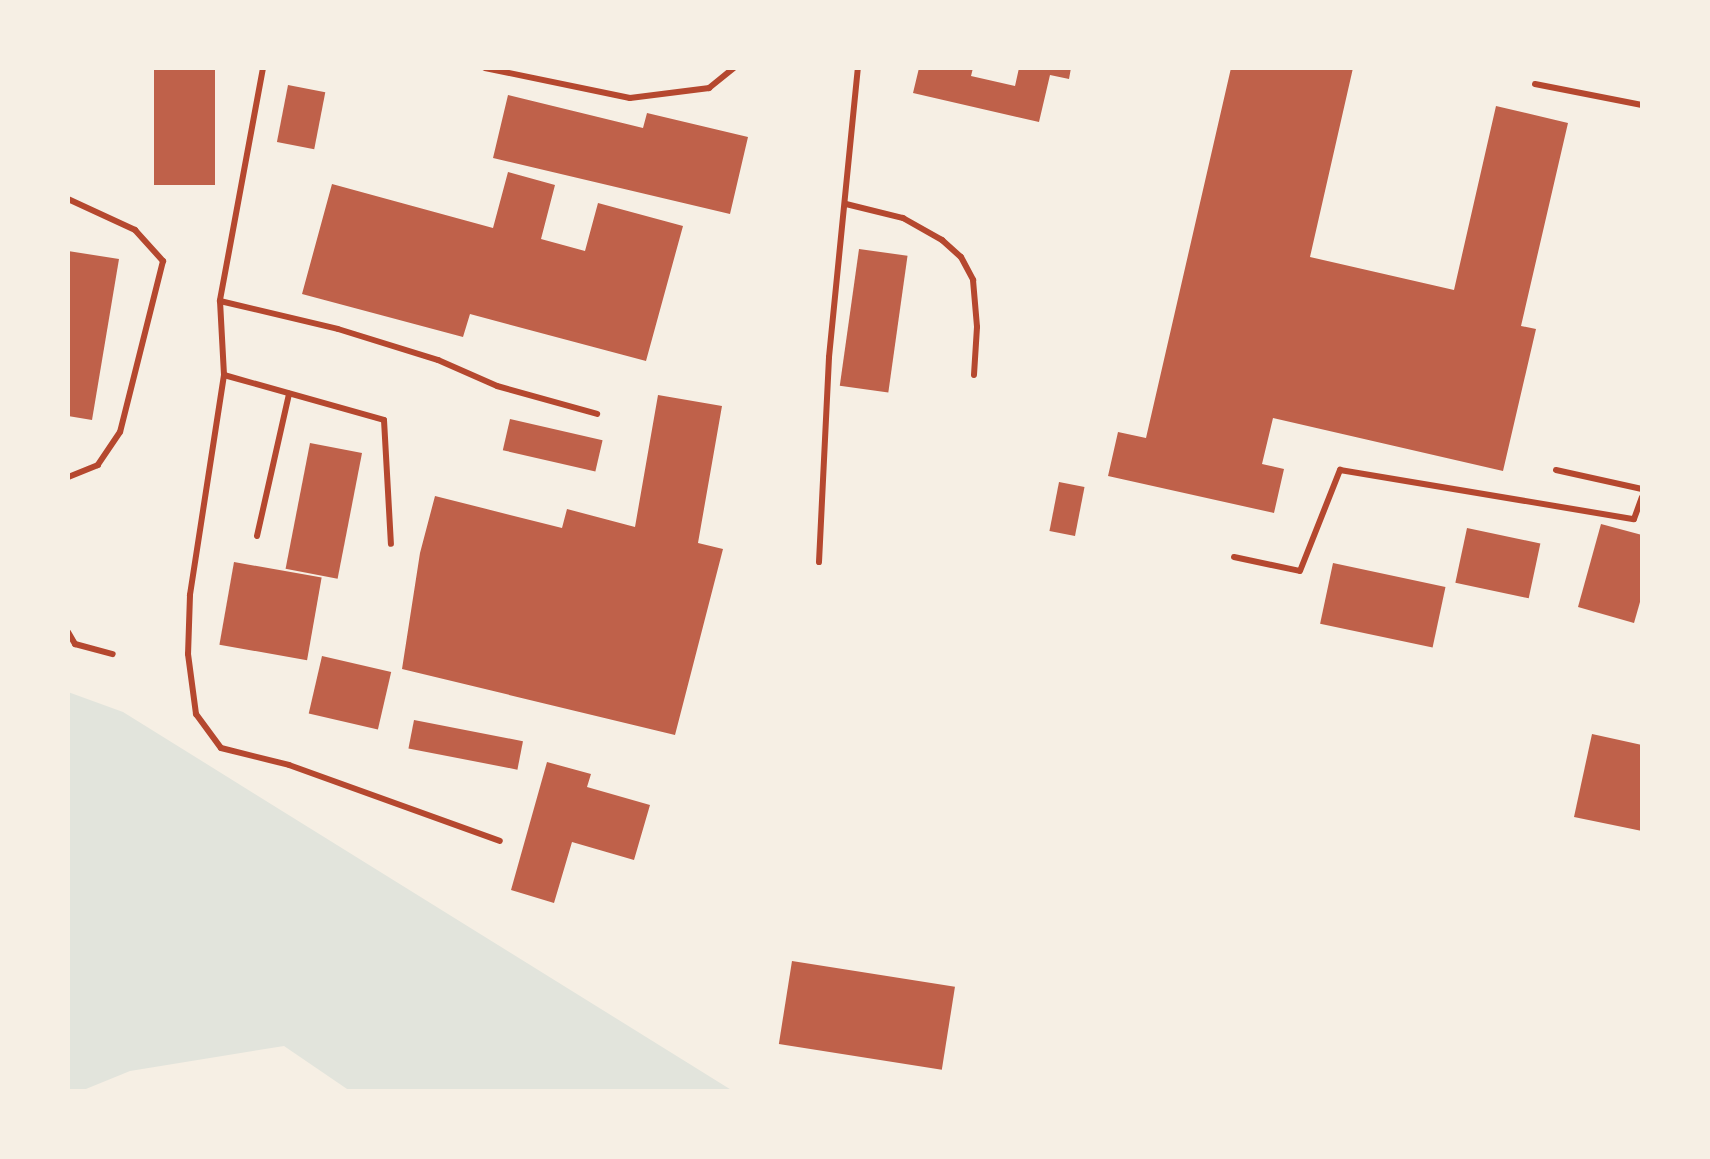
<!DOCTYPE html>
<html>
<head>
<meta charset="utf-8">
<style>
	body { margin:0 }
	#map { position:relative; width:1710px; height:1159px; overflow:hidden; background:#f6efe4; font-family:"Fira Sans Condensed",sans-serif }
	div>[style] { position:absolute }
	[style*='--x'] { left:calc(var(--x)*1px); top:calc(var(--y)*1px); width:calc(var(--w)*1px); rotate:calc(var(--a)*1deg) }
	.green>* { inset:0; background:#e2e4dc }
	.building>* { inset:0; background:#bf614a; transform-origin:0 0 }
	.service>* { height:6px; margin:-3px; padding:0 3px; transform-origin:3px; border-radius:3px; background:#b5482f }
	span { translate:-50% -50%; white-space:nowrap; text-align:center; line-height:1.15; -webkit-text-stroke:7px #f6efe4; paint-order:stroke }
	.frame { position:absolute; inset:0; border:70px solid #f6efe4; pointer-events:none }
</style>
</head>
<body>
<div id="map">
	<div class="green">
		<div style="clip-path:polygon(68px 692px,123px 712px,733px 1091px,350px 1091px,284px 1046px,130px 1071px,81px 1091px,68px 1091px)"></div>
	</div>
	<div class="building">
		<div style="left:154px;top:68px;width:61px;height:117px"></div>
		<div style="clip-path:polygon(919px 68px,973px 68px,971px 76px,1015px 86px,1019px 68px,1071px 68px,1069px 79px,1050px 75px,1039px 122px,913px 93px)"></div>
		<div style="clip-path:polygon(1231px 68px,1353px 68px,1310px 257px,1454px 290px,1496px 106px,1568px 123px,1521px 326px,1536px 329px,1503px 471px,1273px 418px,1262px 464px,1284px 469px,1274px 513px,1108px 476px,1118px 432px,1146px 438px)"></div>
		<div style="left:288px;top:85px;width:38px;height:58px;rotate:11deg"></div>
		<div style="clip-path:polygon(508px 95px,643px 128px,647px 113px,748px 137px,730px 214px,493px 158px)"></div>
		<div style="clip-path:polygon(508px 172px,555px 185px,541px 239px,585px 251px,598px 203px,683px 226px,646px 361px,470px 314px,463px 337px,302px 294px,332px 184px,493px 228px)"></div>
		<div style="left:859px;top:249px;width:49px;height:138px;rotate:8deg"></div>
		<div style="clip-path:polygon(68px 251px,119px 259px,92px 420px,68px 416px)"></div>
		<div style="clip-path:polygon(658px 395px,722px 406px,698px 543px,723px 549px,675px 735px,402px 669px,420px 553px,435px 496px,562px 528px,567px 509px,635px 527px)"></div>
		<div style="left:510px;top:419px;width:95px;height:32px;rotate:13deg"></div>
		<div style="left:310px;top:443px;width:53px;height:128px;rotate:11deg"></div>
		<div style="left:1059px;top:482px;width:26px;height:50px;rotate:11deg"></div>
		<div style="clip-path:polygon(1601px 524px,1642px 535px,1642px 595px,1634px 623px,1578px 607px)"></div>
		<div style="left:1467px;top:528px;width:75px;height:56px;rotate:12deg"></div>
		<div style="left:234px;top:562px;width:89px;height:84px;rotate:10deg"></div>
		<div style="left:1333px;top:563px;width:115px;height:62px;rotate:12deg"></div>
		<div style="left:322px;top:656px;width:71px;height:59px;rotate:13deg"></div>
		<div style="left:414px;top:720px;width:111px;height:29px;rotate:11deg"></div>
		<div style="clip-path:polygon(1592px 734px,1642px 745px,1642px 831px,1574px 817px)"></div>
		<div style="clip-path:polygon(547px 762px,591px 774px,587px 787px,650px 805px,634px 860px,572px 842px,554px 903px,511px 890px)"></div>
		<div style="left:792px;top:961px;width:165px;height:84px;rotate:9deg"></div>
	</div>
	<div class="service">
		<div style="--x:263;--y:68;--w:237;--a:100.5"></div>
		<div style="--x:220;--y:301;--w:74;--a:86.9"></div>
		<div style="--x:224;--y:375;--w:166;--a:15.7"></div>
		<div style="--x:384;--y:420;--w:124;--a:86.8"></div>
		<div style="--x:485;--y:68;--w:148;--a:11.7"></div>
		<div style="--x:630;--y:98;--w:80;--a:-7.2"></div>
		<div style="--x:709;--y:88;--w:32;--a:-39"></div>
		<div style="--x:1535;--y:84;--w:109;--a:11.1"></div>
		<div style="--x:68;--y:199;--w:74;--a:24.8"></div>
		<div style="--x:135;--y:230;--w:42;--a:47.9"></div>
		<div style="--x:163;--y:261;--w:176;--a:104.1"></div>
		<div style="--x:120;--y:432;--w:40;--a:124"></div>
		<div style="--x:98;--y:465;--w:32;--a:158"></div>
		<div style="--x:846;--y:204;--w:59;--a:13.8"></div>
		<div style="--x:903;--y:218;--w:45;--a:29.4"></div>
		<div style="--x:942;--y:240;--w:25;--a:42"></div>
		<div style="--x:961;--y:257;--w:26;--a:62"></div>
		<div style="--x:973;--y:280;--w:47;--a:85.1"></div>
		<div style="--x:977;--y:327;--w:48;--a:93.6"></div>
		<div style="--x:220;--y:301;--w:121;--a:13.3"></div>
		<div style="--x:338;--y:329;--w:105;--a:17.2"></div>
		<div style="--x:438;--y:360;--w:64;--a:23.8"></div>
		<div style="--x:497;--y:386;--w:104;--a:15.6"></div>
		<div style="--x:224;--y:375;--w:223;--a:98.8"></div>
		<div style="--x:190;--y:595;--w:59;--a:91.9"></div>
		<div style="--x:188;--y:654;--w:61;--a:82.4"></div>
		<div style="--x:196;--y:714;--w:42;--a:53.7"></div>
		<div style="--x:221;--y:748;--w:70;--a:14"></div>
		<div style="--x:289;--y:765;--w:224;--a:19.8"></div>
		<div style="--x:1556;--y:470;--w:88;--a:12.5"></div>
		<div style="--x:257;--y:536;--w:146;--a:-77.3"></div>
		<div style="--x:1234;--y:557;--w:67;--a:12"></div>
		<div style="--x:1300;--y:571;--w:109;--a:-68.4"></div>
		<div style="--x:1340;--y:470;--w:298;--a:9.5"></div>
		<div style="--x:1634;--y:519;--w:23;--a:-70"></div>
		<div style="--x:819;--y:562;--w:205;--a:-87.2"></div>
		<div style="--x:829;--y:357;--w:290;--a:-84.3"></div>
		<div style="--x:68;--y:632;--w:14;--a:60"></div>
		<div style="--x:75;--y:644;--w:39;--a:15"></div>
	</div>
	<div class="frame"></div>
</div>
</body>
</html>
